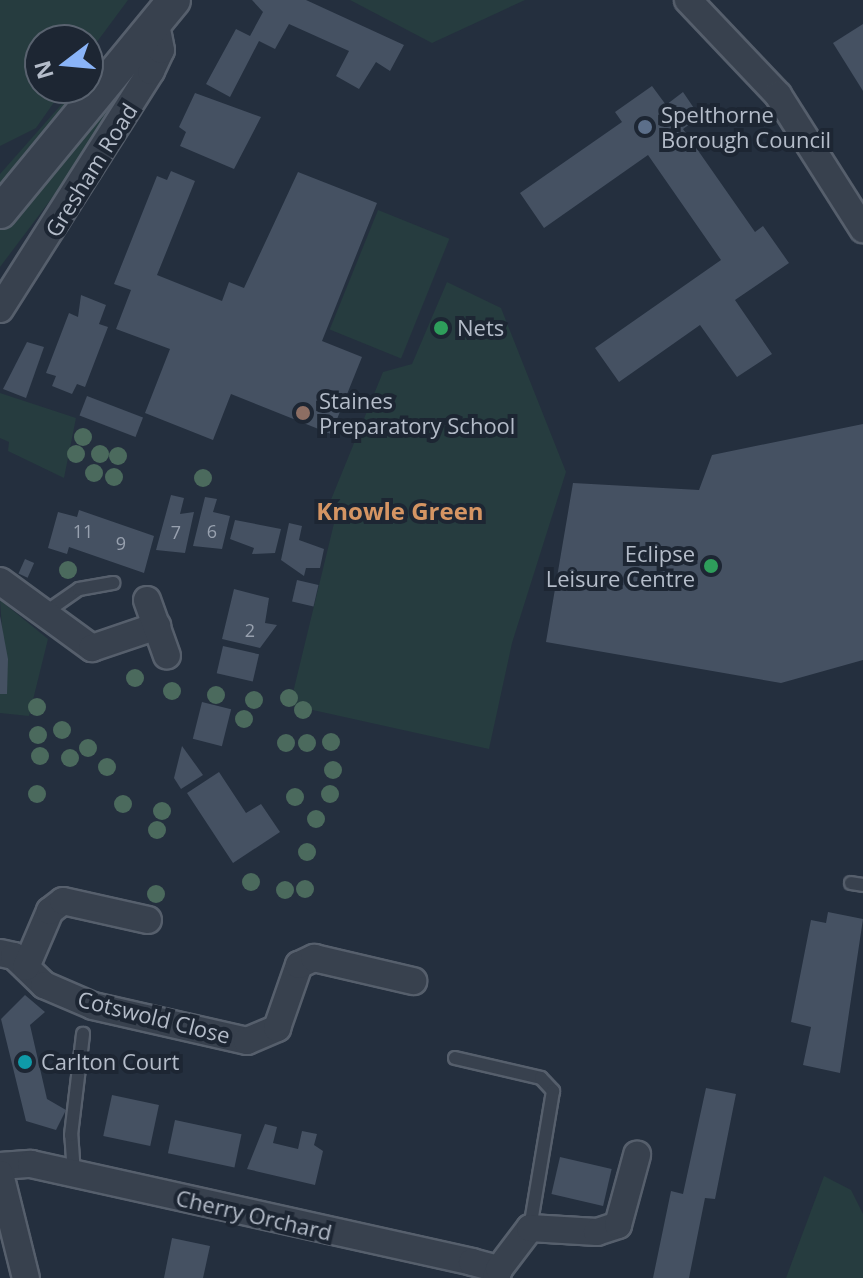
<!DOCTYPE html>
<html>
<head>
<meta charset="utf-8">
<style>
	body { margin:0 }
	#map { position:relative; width:863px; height:1278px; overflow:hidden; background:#242f3e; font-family:"Open Sans",sans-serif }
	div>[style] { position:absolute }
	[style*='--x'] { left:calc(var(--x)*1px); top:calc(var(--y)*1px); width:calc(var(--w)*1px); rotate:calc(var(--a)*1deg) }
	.green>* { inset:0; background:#263c3f; transform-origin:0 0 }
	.building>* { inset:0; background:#455162; transform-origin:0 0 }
	.roads { filter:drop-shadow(2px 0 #565f6c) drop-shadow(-2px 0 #565f6c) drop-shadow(0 2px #565f6c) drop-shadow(0 -2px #565f6c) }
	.service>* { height:12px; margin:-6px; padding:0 6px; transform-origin:6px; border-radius:6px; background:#38414e }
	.minor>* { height:26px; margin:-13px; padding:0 13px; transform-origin:13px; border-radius:13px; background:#38414e }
	.tertiary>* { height:32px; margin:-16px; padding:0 16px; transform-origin:16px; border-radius:16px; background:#38414e }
	.trees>* { width:18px; height:18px; margin:-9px; border-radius:50%; background:#4b6a5d }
	.dots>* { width:22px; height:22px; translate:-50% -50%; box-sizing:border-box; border:4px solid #1d2633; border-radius:50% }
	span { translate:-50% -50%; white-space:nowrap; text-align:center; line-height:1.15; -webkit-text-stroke:8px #1d2633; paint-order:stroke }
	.number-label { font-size:18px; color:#98a1af }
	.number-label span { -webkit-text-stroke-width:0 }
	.poi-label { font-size:22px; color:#b4bcc9 }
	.left { translate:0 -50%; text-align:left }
	.right { translate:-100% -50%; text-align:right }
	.street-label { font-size:22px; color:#b4bcc9 }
	.neighbourhood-label { font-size:24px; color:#d59563; font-weight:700 }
	.north { position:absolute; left:24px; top:24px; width:80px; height:80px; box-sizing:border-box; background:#1d2633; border:2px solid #59626f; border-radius:50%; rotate:254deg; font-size:22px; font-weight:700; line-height:32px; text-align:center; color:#b4bcc9 }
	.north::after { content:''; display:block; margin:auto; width:28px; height:36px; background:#8ab4f8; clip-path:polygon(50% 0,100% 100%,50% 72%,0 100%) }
</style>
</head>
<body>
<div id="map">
	<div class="green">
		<div style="clip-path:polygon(0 0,128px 0,88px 54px,88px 40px,40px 40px,40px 88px,64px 88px,36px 128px,0 146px)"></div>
		<div style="clip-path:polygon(350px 0,525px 0,432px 43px)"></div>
		<div style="clip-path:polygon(76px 88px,119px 109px,0 267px,0 174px)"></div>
		<div style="left:378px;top:210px;width:77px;height:129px;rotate:22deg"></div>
		<div style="clip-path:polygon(447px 282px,501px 308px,566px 472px,512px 643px,489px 749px,290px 705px,337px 511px,328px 507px,383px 372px,412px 364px)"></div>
		<div style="clip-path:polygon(0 393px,76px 418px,64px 478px,8px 451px,9px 442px,0 438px)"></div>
		<div style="clip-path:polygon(0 600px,48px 639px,29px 716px,0 713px,0 694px,7px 694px)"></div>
		<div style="clip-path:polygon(824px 1176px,851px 1190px,863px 1214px,863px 1278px,786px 1278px)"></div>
	</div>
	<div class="building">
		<div style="clip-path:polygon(252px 0,306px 0,404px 45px,390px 71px,376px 62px,359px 89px,336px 76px,349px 51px,289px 24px,275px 49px,259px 41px,230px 97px,206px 84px,236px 29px,250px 36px,263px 12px)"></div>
		<div style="clip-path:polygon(863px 24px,863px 91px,833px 43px)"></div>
		<div style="clip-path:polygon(652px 86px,666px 105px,683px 92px,700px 117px,683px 129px,755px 232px,763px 226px,789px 263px,735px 300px,772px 354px,737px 377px,700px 325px,619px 382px,595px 348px,721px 260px,648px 155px,544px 228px,520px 193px,622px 122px,615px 112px)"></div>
		<div style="clip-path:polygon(195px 93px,261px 117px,234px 169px,180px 146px,186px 132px,179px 127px)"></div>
		<div style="clip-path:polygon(171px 171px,195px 181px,157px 275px,222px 301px,229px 282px,244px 288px,298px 172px,377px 203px,322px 341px,362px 357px,331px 434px,231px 394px,213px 440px,145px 413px,170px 349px,116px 329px,131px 290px,114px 284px,157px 176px,167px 180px)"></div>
		<div style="clip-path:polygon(81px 295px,106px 305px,99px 324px,108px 327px,85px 387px,77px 384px,72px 394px,52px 386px,56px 376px,46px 373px,69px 313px,78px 317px)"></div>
		<div style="clip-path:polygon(27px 342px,44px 347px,26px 398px,3px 389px)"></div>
		<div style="left:87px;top:396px;width:60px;height:21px;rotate:21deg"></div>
		<div style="clip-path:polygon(863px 424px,863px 660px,781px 683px,546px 642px,573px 483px,699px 490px,712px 455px)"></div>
		<div style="clip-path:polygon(171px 495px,184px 498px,180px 514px,194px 512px,185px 553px,156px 550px)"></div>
		<div style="clip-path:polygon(205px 497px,217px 499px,213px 512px,230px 516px,222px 549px,193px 546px)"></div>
		<div style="clip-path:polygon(79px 510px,154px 536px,144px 573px,69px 547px,67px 554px,48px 548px,58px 512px,77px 517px)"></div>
		<div style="clip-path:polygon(235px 520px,281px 529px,275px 553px,252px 554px,254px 548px,230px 539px)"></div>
		<div style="clip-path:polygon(289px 523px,302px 526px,299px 540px,324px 549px,320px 568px,306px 568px,304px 576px,281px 560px)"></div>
		<div style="left:25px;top:559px;width:10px;height:16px;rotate:24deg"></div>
		<div style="left:297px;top:580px;width:22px;height:22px;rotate:13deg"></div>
		<div style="clip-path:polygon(234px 589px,269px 598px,265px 623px,277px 625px,260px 648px,222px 639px)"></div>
		<div style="clip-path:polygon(0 616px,8px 659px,7px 694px,0 694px)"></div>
		<div style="left:223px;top:646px;width:37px;height:28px;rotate:13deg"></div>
		<div style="left:202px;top:702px;width:30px;height:38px;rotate:14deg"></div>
		<div style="clip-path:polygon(182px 746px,203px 775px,181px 789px,174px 778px)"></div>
		<div style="clip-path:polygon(219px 772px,246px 813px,261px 804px,280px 832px,233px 863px,187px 793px)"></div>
		<div style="clip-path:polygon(828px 912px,863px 919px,840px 1073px,803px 1065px,811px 1027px,791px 1022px,811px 920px,826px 923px)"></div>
		<div style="clip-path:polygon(25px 995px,45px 1012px,30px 1025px,47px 1099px,66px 1110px,56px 1130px,26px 1121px,1px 1019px)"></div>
		<div style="clip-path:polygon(706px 1088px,736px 1094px,715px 1199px,705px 1198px,689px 1278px,653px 1278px,671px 1191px,683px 1194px)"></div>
		<div style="left:112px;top:1095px;width:48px;height:42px;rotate:12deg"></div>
		<div style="left:175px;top:1120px;width:68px;height:34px;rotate:12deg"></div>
		<div style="clip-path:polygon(265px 1124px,277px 1127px,273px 1143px,298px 1149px,302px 1131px,317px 1134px,314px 1145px,323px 1151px,315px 1185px,247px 1169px)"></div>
		<div style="left:560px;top:1157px;width:53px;height:38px;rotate:13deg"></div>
		<div style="clip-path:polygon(172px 1238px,210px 1246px,203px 1278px,164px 1278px)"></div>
	</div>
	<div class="roads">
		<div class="service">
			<div style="--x:43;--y:614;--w:44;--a:-34.8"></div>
			<div style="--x:79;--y:589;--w:35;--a:-10"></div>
			<div style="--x:851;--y:883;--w:12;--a:9"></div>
			<div style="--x:455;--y:1058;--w:88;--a:13.1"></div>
			<div style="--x:541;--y:1078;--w:18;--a:47"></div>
			<div style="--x:553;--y:1091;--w:139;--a:99.5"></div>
			<div style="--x:74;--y:1174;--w:39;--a:-94"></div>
			<div style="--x:71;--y:1135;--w:102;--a:-83.2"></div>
		</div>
		<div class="minor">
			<div style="--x:688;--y:0;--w:131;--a:46.5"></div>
			<div style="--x:778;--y:95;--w:159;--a:57.6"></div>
			<div style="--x:0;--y:309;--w:282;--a:-57.6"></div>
			<div style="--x:151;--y:71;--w:23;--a:-65"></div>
			<div style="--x:161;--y:50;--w:26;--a:-101"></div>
			<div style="--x:0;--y:581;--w:114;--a:36.1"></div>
			<div style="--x:92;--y:648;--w:69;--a:-18.7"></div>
			<div style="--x:147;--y:600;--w:59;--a:70.3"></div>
			<div style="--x:0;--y:953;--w:14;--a:12"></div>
			<div style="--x:14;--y:956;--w:42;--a:44"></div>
			<div style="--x:44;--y:985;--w:53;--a:23.2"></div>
			<div style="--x:93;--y:1006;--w:158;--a:12.8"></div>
			<div style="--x:247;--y:1041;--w:33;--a:-23"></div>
			<div style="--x:277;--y:1028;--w:67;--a:-70.8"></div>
			<div style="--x:299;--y:965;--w:17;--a:-25"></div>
			<div style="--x:314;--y:958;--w:102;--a:13.1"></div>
			<div style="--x:26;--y:967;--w:61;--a:-66.8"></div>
			<div style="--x:50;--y:911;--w:16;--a:-38"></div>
			<div style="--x:63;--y:901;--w:87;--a:12.6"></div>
			<div style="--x:0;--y:1166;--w:31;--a:-4"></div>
			<div style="--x:31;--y:1164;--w:452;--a:12.5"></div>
			<div style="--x:472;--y:1262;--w:28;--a:15"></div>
			<div style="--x:499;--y:1269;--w:9;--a:108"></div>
			<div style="--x:0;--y:1174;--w:107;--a:76"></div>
			<div style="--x:499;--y:1269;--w:51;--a:-52.9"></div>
			<div style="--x:530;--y:1228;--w:67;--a:3.4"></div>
			<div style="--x:597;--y:1232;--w:22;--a:-18"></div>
			<div style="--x:618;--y:1225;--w:73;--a:-74.8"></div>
		</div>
		<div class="tertiary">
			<div style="--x:0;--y:212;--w:274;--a:-50.6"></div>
		</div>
	</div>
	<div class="trees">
		<div style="left:83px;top:437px"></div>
		<div style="left:76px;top:454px"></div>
		<div style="left:100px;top:454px"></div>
		<div style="left:118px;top:456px"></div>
		<div style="left:94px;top:473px"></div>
		<div style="left:114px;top:477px"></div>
		<div style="left:203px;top:478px"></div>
		<div style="left:68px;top:570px"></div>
		<div style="left:135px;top:678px"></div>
		<div style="left:172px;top:691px"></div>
		<div style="left:216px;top:695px"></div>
		<div style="left:289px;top:698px"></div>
		<div style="left:254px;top:700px"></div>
		<div style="left:37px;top:707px"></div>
		<div style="left:303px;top:710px"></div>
		<div style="left:244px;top:719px"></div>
		<div style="left:62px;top:730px"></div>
		<div style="left:38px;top:735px"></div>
		<div style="left:331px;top:742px"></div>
		<div style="left:286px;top:743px"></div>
		<div style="left:307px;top:743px"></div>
		<div style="left:88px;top:748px"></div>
		<div style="left:40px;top:756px"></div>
		<div style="left:70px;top:758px"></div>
		<div style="left:107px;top:767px"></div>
		<div style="left:333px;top:770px"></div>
		<div style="left:37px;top:794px"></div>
		<div style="left:330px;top:794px"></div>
		<div style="left:295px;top:797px"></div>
		<div style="left:123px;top:804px"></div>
		<div style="left:162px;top:811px"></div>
		<div style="left:316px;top:819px"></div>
		<div style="left:157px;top:830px"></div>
		<div style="left:307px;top:852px"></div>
		<div style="left:251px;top:882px"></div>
		<div style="left:305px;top:889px"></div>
		<div style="left:285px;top:890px"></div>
		<div style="left:156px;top:894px"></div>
	</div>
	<div class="dots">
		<div style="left:645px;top:127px;background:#5c6f8a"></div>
		<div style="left:441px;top:328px;background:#2e9e5b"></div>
		<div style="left:303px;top:413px;background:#8d6e63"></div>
		<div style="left:711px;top:566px;background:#2e9e5b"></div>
		<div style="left:25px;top:1062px;background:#0f9aa8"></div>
	</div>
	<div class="number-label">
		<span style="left:83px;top:531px">11</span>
		<span style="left:212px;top:531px">6</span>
		<span style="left:176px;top:532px">7</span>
		<span style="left:121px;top:543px">9</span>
		<span style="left:250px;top:630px">2</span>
	</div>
	<div class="poi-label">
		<span class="left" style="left:661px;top:127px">Spelthorne<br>Borough Council</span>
		<span class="left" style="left:457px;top:328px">Nets</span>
		<span class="left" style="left:319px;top:413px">Staines<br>Preparatory School</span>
		<span class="right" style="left:695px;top:566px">Eclipse<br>Leisure Centre</span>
		<span class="left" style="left:41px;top:1062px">Carlton Court</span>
	</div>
	<div class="street-label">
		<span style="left:91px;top:170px;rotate:-58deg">Gresham Road</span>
		<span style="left:154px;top:1017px;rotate:14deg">Cotswold Close</span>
		<span style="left:254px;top:1215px;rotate:13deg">Cherry Orchard</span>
	</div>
	<div class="neighbourhood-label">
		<span style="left:400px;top:511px">Knowle Green</span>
	</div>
	<div class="north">N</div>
</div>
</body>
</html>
